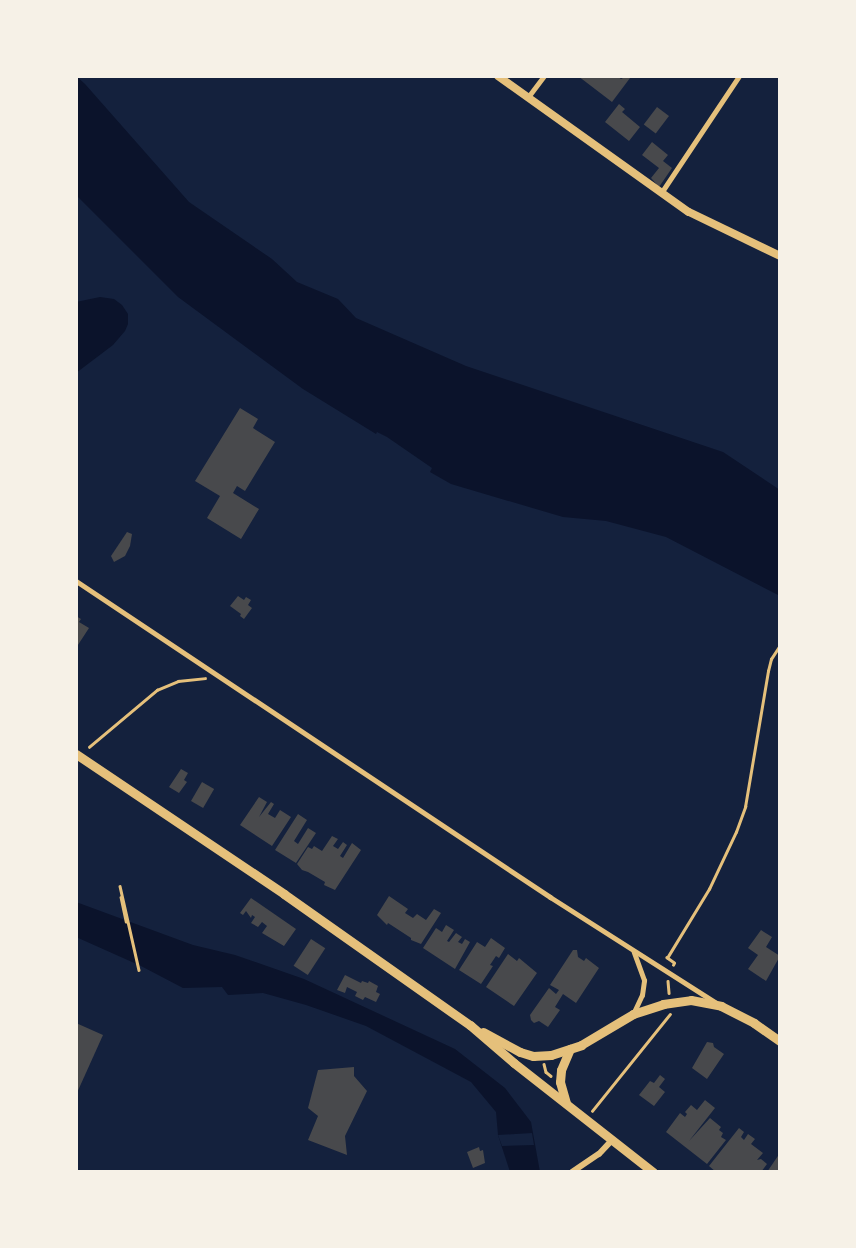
<!DOCTYPE html>
<html>
<head>
<meta charset="utf-8">
<style>
	body { margin:0 }
	#map { position:relative; width:856px; height:1248px; overflow:hidden; background:#14213d; font-family:"PT Sans",sans-serif }
	div>[style] { position:absolute }
	[style*='--x'] { left:calc(var(--x)*1px); top:calc(var(--y)*1px); width:calc(var(--w)*1px); rotate:calc(var(--a)*1deg) }
	.water>* { inset:0; background:#0b132b }
	.pier>* { inset:0; background:#14213d }
	.building>* { inset:0; background:#48494c; transform-origin:0 0 }
	.path>* { height:2.5px; margin:-1.25px; padding:0 1.25px; transform-origin:1.25px; border-radius:1.25px; background:#e5c07b }
	.minor>* { height:5px; margin:-2.5px; padding:0 2.5px; transform-origin:2.5px; border-radius:2.5px; background:#e5c07b }
	.tertiary>* { height:6px; margin:-3px; padding:0 3px; transform-origin:3px; border-radius:3px; background:#e5c07b }
	.secondary>* { height:8px; margin:-4px; padding:0 4px; transform-origin:4px; border-radius:4px; background:#e5c07b }
	.trunk>* { height:9px; margin:-4.5px; padding:0 4.5px; transform-origin:4.5px; border-radius:4.5px; background:#e5c07b }
	span { translate:-50% -50%; white-space:nowrap; text-align:center; line-height:1.15; -webkit-text-stroke:5px #f6f1e7; paint-order:stroke }
	.frame { position:absolute; inset:0; border:78px solid #f6f1e7; pointer-events:none }
</style>
</head>
<body>
<div id="map">
	<div class="water">
		<div style="clip-path:polygon(76px 76px,85px 84px,189px 202px,272px 259px,297px 282px,338px 299px,356px 318px,466px 366px,723px 452px,780px 490px,780px 596px,666px 537px,606px 521px,563px 517px,451px 484px,430px 472px,432px 468px,387px 437px,377px 432px,376px 434px,303px 389px,178px 297px,76px 195px)"></div>
		<div style="clip-path:polygon(100px 297px,114px 299px,122px 305px,128px 314px,128px 324px,125px 331px,113px 345px,76px 373px,76px 302px)"></div>
		<div style="clip-path:polygon(76px 902px,193px 945px,235px 955px,304px 979px,455px 1049px,505px 1088px,531px 1122px,540px 1172px,510px 1172px,498px 1135px,496px 1112px,471px 1082px,366px 1026px,306px 1005px,263px 993px,228px 995px,222px 987px,183px 988px,141px 966px,76px 937px)"></div>
	</div>
	<div class="pier">
		<div style="clip-path:polygon(532px 1133px,534px 1145px,502px 1146px,498px 1135px)"></div>
	</div>
	<div class="building">
		<div style="clip-path:polygon(578px 76px,617px 76px,621px 79px,627px 76px,630px 78px,612px 102px)"></div>
		<div style="clip-path:polygon(619px 104px,625px 109px,622px 112px,640px 127px,629px 141px,605px 122px)"></div>
		<div style="left:657px;top:107px;width:15px;height:22px;rotate:37deg"></div>
		<div style="clip-path:polygon(652px 142px,668px 155px,663px 161px,672px 168px,659px 187px,651px 178px,659px 168px,642px 155px)"></div>
		<div style="clip-path:polygon(240px 408px,258px 419px,253px 428px,275px 442px,245px 491px,237px 486px,233px 493px,259px 509px,241px 539px,207px 518px,220px 496px,195px 481px)"></div>
		<div style="clip-path:polygon(127px 532px,132px 534px,130px 546px,125px 556px,114px 562px,111px 556px)"></div>
		<div style="clip-path:polygon(238px 596px,244px 600px,246px 597px,251px 600px,248px 605px,252px 608px,244px 619px,240px 616px,241px 614px,230px 606px)"></div>
		<div style="clip-path:polygon(76px 616px,81px 619px,79px 622px,89px 628px,76px 648px)"></div>
		<div style="clip-path:polygon(181px 769px,188px 773px,184px 780px,187px 782px,179px 793px,169px 787px)"></div>
		<div style="left:202px;top:782px;width:14px;height:22px;rotate:30deg"></div>
		<div style="clip-path:polygon(259px 797px,267px 802px,259px 817px,271px 802px,274px 804px,268px 814px,275px 818px,280px 810px,291px 817px,272px 846px,240px 825px)"></div>
		<div style="clip-path:polygon(298px 814px,307px 820px,294px 841px,298px 844px,308px 828px,316px 833px,296px 863px,275px 850px)"></div>
		<div style="clip-path:polygon(332px 836px,338px 839px,333px 846px,338px 849px,343px 842px,347px 845px,340px 856px,343px 858px,352px 843px,361px 850px,335px 890px,324px 885px,325px 882px,308px 872px,302px 870px,297px 864px,308px 847px,312px 849px,314px 846px,322px 851px)"></div>
		<div style="clip-path:polygon(389px 896px,408px 909px,405px 913px,413px 918px,417px 914px,426px 920px,434px 909px,441px 913px,421px 944px,411px 940px,411px 938px,388px 923px,387px 925px,377px 915px)"></div>
		<div style="clip-path:polygon(251px 898px,296px 929px,284px 946px,262px 933px,267px 926px,262px 922px,258px 927px,251px 923px,255px 917px,252px 915px,251px 918px,246px 911px,243px 915px,240px 913px)"></div>
		<div style="clip-path:polygon(446px 925px,454px 930px,447px 941px,449px 942px,456px 933px,462px 937px,458px 942px,462px 944px,465px 939px,470px 942px,455px 969px,423px 948px,436px 928px,442px 932px)"></div>
		<div style="clip-path:polygon(761px 930px,772px 937px,766px 947px,780px 956px,766px 981px,748px 969px,758px 955px,748px 948px)"></div>
		<div style="clip-path:polygon(491px 938px,505px 948px,499px 958px,496px 956px,490px 965px,493px 966px,481px 984px,459px 970px,477px 942px,485px 947px)"></div>
		<div style="left:311px;top:939px;width:17px;height:32px;rotate:33deg"></div>
		<div style="clip-path:polygon(573px 950px,577px 950px,578px 957px,584px 961px,586px 958px,599px 968px,576px 1003px,563px 994px,555px 1007px,560px 1010px,548px 1027px,539px 1021px,534px 1023px,531px 1020px,530px 1015px,549px 988px,556px 994px,559px 990px,550px 985px)"></div>
		<div style="clip-path:polygon(508px 954px,517px 961px,519px 958px,537px 973px,514px 1006px,486px 987px)"></div>
		<div style="clip-path:polygon(345px 975px,361px 983px,362px 981px,368px 983px,369px 981px,378px 986px,376px 992px,380px 994px,376px 1002px,365px 997px,363px 1000px,355px 996px,357px 992px,347px 987px,345px 993px,337px 990px)"></div>
		<div style="clip-path:polygon(76px 1023px,103px 1035px,76px 1095px)"></div>
		<div style="clip-path:polygon(707px 1042px,713px 1043px,714px 1047px,724px 1054px,707px 1079px,692px 1068px)"></div>
		<div style="clip-path:polygon(354px 1067px,354px 1076px,367px 1091px,345px 1136px,347px 1155px,308px 1140px,318px 1116px,308px 1108px,318px 1070px)"></div>
		<div style="clip-path:polygon(660px 1075px,665px 1079px,659px 1087px,665px 1092px,654px 1106px,639px 1095px,650px 1081px,654px 1083px)"></div>
		<div style="clip-path:polygon(705px 1100px,715px 1108px,689px 1141px,710px 1118px,721px 1127px,719px 1130px,723px 1133px,721px 1137px,726px 1140px,707px 1164px,666px 1132px,680px 1113px,685px 1117px,687px 1114px,685px 1112px,691px 1105px,697px 1110px)"></div>
		<div style="clip-path:polygon(739px 1128px,744px 1132px,741px 1137px,744px 1140px,748px 1134px,755px 1139px,751px 1144px,763px 1153px,757px 1160px,761px 1159px,767px 1164px,761px 1172px,716px 1172px,709px 1166px)"></div>
		<div style="clip-path:polygon(479px 1147px,480px 1151px,483px 1150px,485px 1163px,473px 1168px,467px 1152px)"></div>
		<div style="clip-path:polygon(780px 1153px,780px 1172px,767px 1172px)"></div>
	</div>
	<div class="path">
		<div style="--x:89;--y:747;--w:89;--a:-40"></div>
		<div style="--x:157;--y:690;--w:23;--a:-23"></div>
		<div style="--x:178;--y:681;--w:27;--a:-6"></div>
		<div style="--x:120;--y:886;--w:86;--a:77.3"></div>
		<div style="--x:121;--y:897;--w:25;--a:78"></div>
		<div style="--x:673;--y:965;--w:2;--a:-63"></div>
		<div style="--x:674;--y:963;--w:9;--a:-144"></div>
		<div style="--x:667;--y:958;--w:81;--a:-58.7"></div>
		<div style="--x:709;--y:889;--w:63;--a:-64.7"></div>
		<div style="--x:736;--y:832;--w:27;--a:-70"></div>
		<div style="--x:745;--y:807;--w:138;--a:-80.4"></div>
		<div style="--x:768;--y:671;--w:12;--a:-76"></div>
		<div style="--x:771;--y:659;--w:17;--a:-57"></div>
		<div style="--x:668;--y:981;--w:12;--a:85"></div>
		<div style="--x:544;--y:1064;--w:8;--a:76"></div>
		<div style="--x:546;--y:1072;--w:6;--a:39"></div>
		<div style="--x:592;--y:1111;--w:124;--a:-51.2"></div>
	</div>
	<div class="minor">
		<div style="--x:528;--y:97;--w:26;--a:-53"></div>
		<div style="--x:661;--y:193;--w:141;--a:-56.3"></div>
		<div style="--x:76;--y:581;--w:570;--a:33.69"></div>
		<div style="--x:550;--y:897;--w:196;--a:32.5"></div>
		<div style="--x:633;--y:1014;--w:21;--a:-65"></div>
		<div style="--x:642;--y:995;--w:15;--a:-82"></div>
		<div style="--x:644;--y:980;--w:30;--a:-110"></div>
	</div>
	<div class="tertiary">
		<div style="--x:572;--y:1172;--w:32;--a:-34"></div>
		<div style="--x:599;--y:1154;--w:19;--a:-47"></div>
	</div>
	<div class="secondary">
		<div style="--x:498;--y:76;--w:234;--a:35.5"></div>
		<div style="--x:689;--y:212;--w:101;--a:25.8"></div>
	</div>
	<div class="trunk">
		<div style="--x:76;--y:754;--w:251;--a:33.9"></div>
		<div style="--x:284;--y:894;--w:228;--a:35.2"></div>
		<div style="--x:470;--y:1025;--w:58;--a:40.8"></div>
		<div style="--x:514;--y:1063;--w:177;--a:38.1"></div>
		<div style="--x:483;--y:1032;--w:42;--a:28.4"></div>
		<div style="--x:520;--y:1052;--w:14;--a:17"></div>
		<div style="--x:533;--y:1056;--w:18;--a:-3"></div>
		<div style="--x:551;--y:1055;--w:32;--a:-18"></div>
		<div style="--x:581;--y:1045;--w:61;--a:-30.8"></div>
		<div style="--x:633;--y:1014;--w:32;--a:-18"></div>
		<div style="--x:663;--y:1004;--w:28;--a:-8"></div>
		<div style="--x:691;--y:1000;--w:31;--a:11"></div>
		<div style="--x:721;--y:1006;--w:37;--a:27"></div>
		<div style="--x:754;--y:1023;--w:32;--a:35"></div>
		<div style="--x:566;--y:1103;--w:22;--a:-106"></div>
		<div style="--x:560;--y:1082;--w:12;--a:-85"></div>
		<div style="--x:561;--y:1070;--w:23;--a:-67"></div>
	</div>
	<div class="frame"></div>
</div>
</body>
</html>
